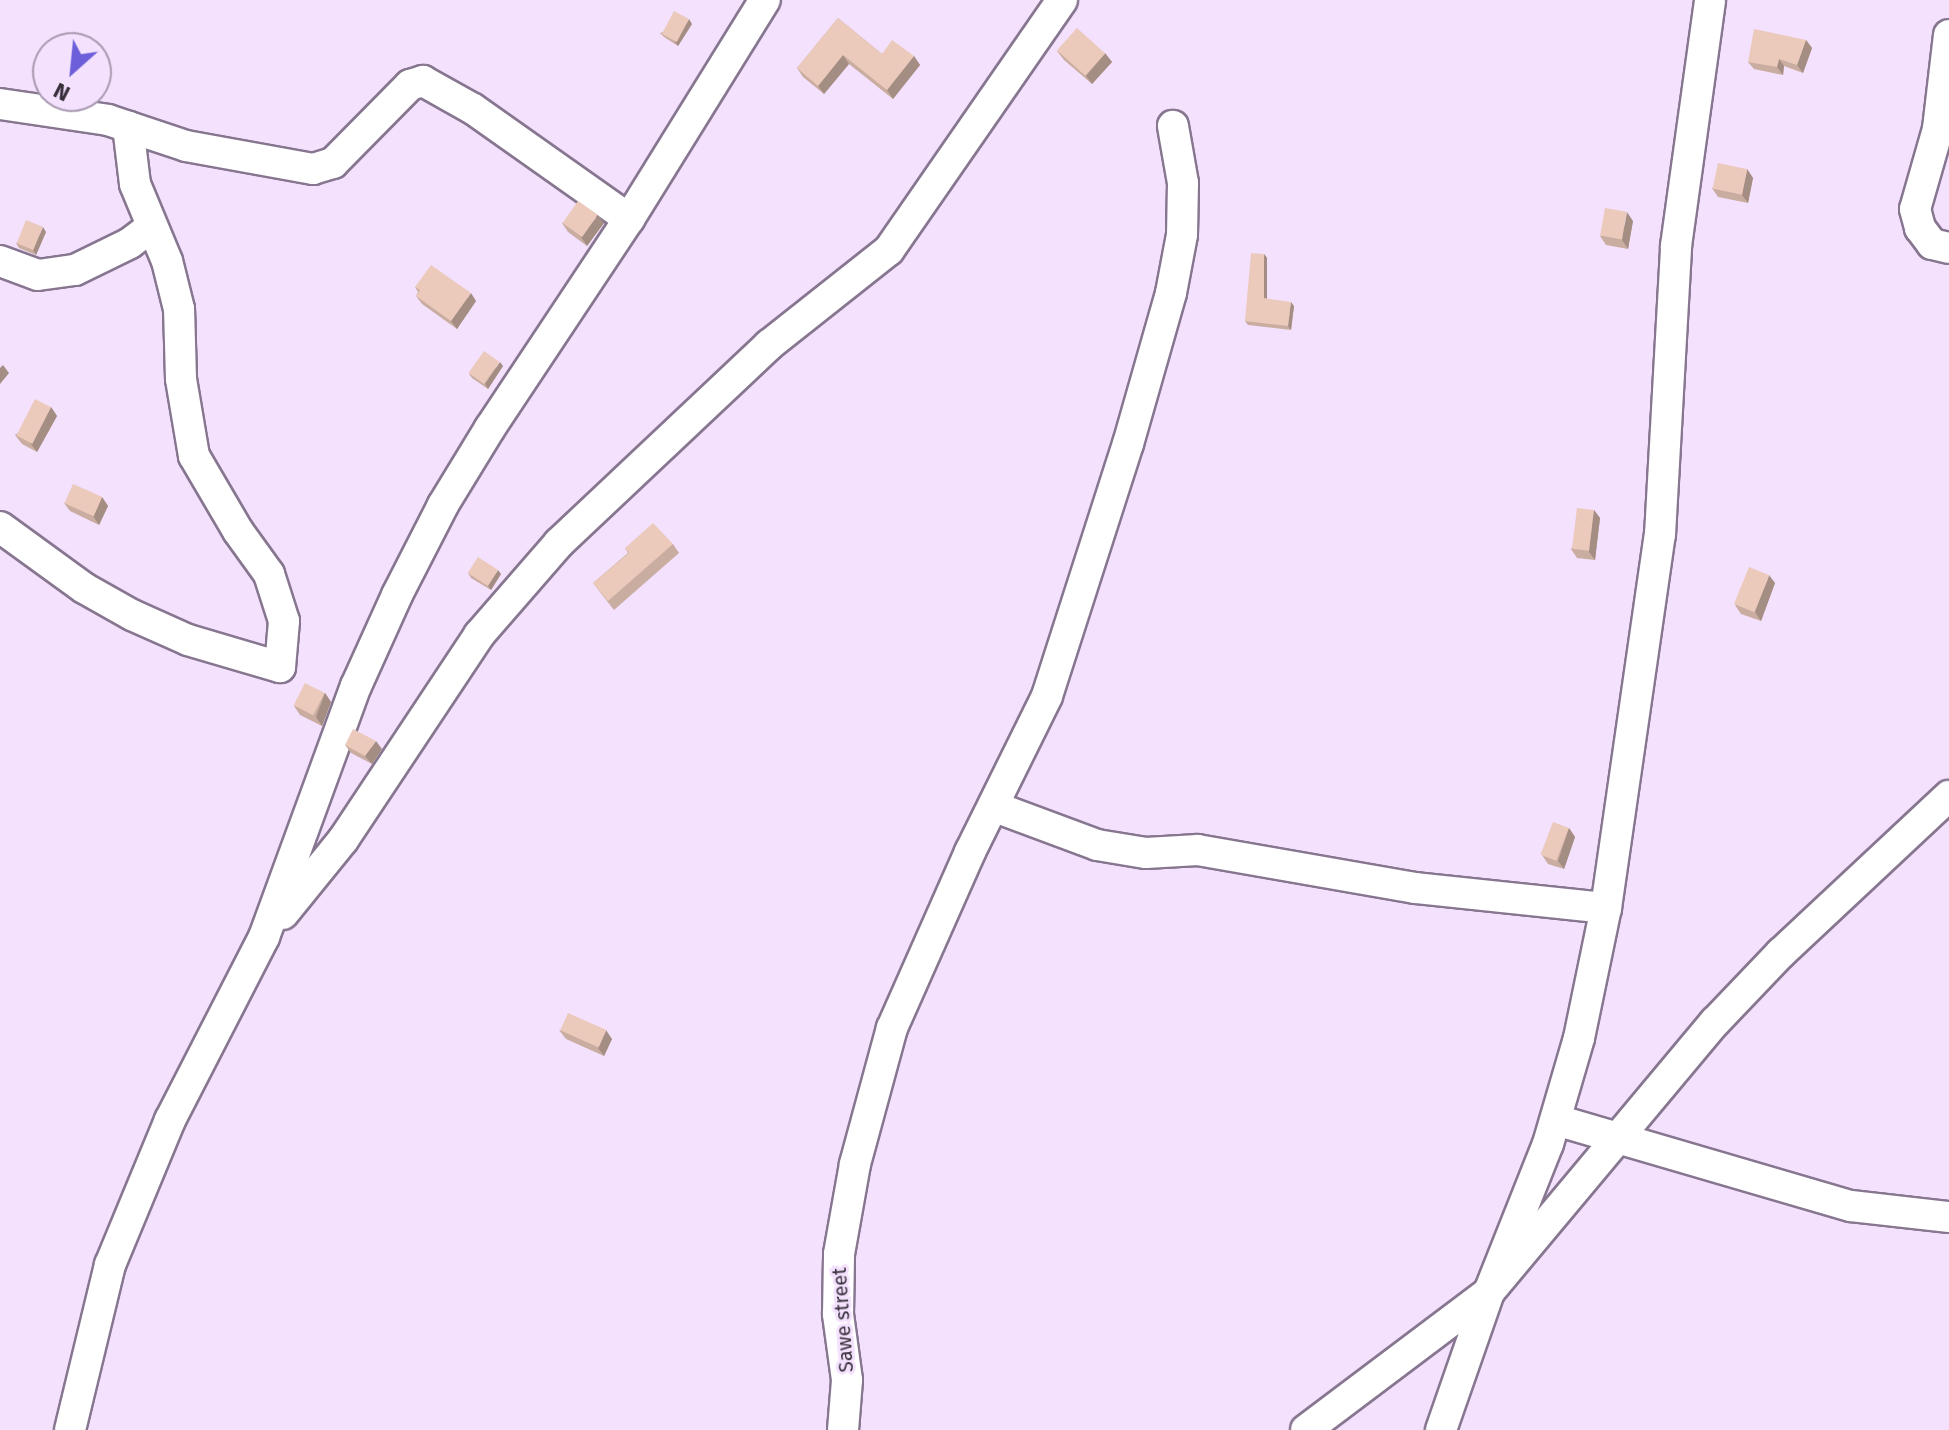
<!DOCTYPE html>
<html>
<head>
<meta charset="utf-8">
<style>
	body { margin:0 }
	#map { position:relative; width:1949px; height:1430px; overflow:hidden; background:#f4e1fe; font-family:"Fira Sans",sans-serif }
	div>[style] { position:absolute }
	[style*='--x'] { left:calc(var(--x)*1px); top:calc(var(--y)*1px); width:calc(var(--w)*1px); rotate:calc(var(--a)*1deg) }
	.roads { filter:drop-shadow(2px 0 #877690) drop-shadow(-2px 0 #877690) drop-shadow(0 2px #877690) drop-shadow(0 -2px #877690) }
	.minor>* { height:30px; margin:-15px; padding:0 15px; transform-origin:15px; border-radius:15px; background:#fff }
	.wall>* { inset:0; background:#caada1 }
	.shaded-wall>* { inset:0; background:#a48d83 }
	.building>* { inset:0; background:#ebc9bb; transform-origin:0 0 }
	span { translate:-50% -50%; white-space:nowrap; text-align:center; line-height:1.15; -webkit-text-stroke:6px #f4e1fe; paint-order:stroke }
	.street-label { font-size:20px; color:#362f3a }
	.north { position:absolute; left:32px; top:32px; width:80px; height:80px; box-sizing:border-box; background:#f4e1fe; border:2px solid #a89ab0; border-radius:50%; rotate:207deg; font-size:22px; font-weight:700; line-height:32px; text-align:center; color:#362f3a }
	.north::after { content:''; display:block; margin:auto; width:28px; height:36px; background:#6c5fd9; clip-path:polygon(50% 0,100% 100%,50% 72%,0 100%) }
</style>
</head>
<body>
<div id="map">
	<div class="roads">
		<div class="minor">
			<div style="--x:1949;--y:35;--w:95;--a:96.7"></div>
			<div style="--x:1938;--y:129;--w:83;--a:106"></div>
			<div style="--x:1915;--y:209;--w:20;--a:75"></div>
			<div style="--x:1920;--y:228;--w:20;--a:53"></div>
			<div style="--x:1932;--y:244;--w:17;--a:13"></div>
			<div style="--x:0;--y:104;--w:109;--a:8.4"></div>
			<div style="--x:108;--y:120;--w:82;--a:18.4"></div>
			<div style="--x:186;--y:146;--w:129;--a:10.3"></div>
			<div style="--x:313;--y:169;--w:21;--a:-17"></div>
			<div style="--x:333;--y:163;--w:110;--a:-45.4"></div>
			<div style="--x:410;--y:85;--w:14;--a:-17"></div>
			<div style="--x:423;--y:81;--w:57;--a:29.2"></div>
			<div style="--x:473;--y:109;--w:191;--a:35.2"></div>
			<div style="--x:0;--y:261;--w:40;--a:20.2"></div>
			<div style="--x:38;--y:275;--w:37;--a:-8"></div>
			<div style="--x:75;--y:270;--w:61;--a:-26.1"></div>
			<div style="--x:130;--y:243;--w:26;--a:-37"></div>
			<div style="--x:0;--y:527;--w:104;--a:36"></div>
			<div style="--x:84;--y:588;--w:55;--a:29.4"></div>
			<div style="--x:132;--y:615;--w:61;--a:24.1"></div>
			<div style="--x:188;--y:640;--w:96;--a:16.4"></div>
			<div style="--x:280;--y:667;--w:46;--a:-85"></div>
			<div style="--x:284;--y:621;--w:49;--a:-107.7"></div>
			<div style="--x:269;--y:574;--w:53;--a:-125.8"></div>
			<div style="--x:238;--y:531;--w:87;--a:-120.4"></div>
			<div style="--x:194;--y:456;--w:78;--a:-99.6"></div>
			<div style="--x:181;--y:379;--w:70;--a:-91.6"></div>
			<div style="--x:179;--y:309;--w:49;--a:-104"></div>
			<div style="--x:167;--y:261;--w:83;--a:-112.6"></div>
			<div style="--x:135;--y:184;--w:58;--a:-96.9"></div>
			<div style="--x:995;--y:807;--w:109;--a:20.4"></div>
			<div style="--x:1097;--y:845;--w:50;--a:9.3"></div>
			<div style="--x:1146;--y:853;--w:52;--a:-3.3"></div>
			<div style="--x:1198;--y:850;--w:220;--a:9.9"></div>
			<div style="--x:1415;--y:888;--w:192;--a:6"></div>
			<div style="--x:283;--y:914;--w:95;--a:-51"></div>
			<div style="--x:343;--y:840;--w:246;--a:-56.4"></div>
			<div style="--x:479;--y:635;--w:122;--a:-49"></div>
			<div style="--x:559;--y:543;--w:289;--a:-43.3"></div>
			<div style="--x:769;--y:345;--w:153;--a:-38.4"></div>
			<div style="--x:889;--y:250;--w:304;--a:-55.3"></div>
			<div style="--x:1556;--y:1120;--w:307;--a:16.3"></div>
			<div style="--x:1851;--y:1206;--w:99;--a:6.4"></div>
			<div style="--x:70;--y:1430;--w:170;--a:-76.4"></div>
			<div style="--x:110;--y:1265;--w:157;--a:-67.5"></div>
			<div style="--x:170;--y:1120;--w:206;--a:-62.8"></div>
			<div style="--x:264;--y:937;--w:267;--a:-69.9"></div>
			<div style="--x:356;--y:686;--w:100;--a:-65.7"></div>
			<div style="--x:397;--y:595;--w:101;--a:-62.9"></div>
			<div style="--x:443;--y:505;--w:90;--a:-58.6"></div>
			<div style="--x:490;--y:428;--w:251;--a:-56.4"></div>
			<div style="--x:629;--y:219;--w:258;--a:-58.2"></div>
			<div style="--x:843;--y:1430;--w:50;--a:-85.4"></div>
			<div style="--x:847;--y:1380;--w:67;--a:-97.8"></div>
			<div style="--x:838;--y:1314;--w:60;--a:-89"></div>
			<div style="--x:839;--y:1254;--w:91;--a:-79.9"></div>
			<div style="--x:855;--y:1164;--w:141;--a:-74.8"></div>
			<div style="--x:892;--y:1028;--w:193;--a:-66.1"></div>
			<div style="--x:970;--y:852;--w:174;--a:-63.7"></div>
			<div style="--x:1047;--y:696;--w:265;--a:-72.2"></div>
			<div style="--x:1128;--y:444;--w:157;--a:-74.1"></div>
			<div style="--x:1171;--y:293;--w:59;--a:-79.3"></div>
			<div style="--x:1182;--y:235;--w:52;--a:-88.9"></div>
			<div style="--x:1183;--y:183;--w:58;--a:-100"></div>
			<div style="--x:1306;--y:1430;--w:229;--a:-37"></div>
			<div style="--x:1489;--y:1292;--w:352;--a:-50.1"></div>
			<div style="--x:1715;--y:1022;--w:95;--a:-46.3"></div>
			<div style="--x:1781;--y:953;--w:230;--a:-43.1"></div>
			<div style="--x:1441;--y:1430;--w:146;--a:-70.8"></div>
			<div style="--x:1489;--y:1292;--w:159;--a:-68.3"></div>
			<div style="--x:1548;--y:1144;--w:110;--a:-73.7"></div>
			<div style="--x:1579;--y:1038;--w:133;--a:-78.3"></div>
			<div style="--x:1606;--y:908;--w:377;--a:-81.8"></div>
			<div style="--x:1660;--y:535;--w:289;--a:-86.8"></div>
			<div style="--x:1676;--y:246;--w:248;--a:-82.1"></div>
		</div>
	</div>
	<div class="wall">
		<div style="clip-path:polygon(838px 18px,882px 54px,914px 56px,920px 65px,893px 99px,849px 64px,824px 94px,803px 77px,797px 68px)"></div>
		<div style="clip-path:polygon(692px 24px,678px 46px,664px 37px,660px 33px)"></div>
		<div style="clip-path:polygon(1806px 40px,1812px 48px,1803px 73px,1784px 66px,1783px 75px,1754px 69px,1748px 62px)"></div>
		<div style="clip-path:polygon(1057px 51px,1105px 53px,1112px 62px,1092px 84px,1064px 60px)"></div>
		<div style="clip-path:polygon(1747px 169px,1753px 178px,1748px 203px,1718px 197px,1712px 188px)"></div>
		<div style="clip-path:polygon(1633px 221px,1628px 249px,1606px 245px,1600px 236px)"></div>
		<div style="clip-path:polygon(562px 223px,604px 223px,587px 246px,568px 232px)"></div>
		<div style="clip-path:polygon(46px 232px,36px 255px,19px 248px,16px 243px)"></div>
		<div style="clip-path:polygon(1264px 254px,1267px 258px,1267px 299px,1294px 306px,1291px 330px,1248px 325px,1245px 321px)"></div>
		<div style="clip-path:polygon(415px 287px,476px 301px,457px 329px,422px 304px,416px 296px,418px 292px)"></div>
		<div style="clip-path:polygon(503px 366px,488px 389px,472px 378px,469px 374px)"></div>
		<div style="clip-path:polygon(51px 407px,57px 416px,37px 452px,22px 444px,15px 435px)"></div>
		<div style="clip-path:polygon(102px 497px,108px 506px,99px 525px,70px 511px,64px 503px)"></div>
		<div style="clip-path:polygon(1594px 510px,1600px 518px,1595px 560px,1577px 558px,1571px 549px)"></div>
		<div style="clip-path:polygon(673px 544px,679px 553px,614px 610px,593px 583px,628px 553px,625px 548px)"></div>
		<div style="clip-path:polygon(468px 573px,501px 574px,491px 590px,471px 578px)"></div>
		<div style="clip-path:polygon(1775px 583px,1761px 621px,1741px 614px,1735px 605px)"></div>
		<div style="clip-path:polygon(325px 693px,331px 702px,322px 726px,300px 715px,294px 706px)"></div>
		<div style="clip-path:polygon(345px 745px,382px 749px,372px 764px,351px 753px)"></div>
		<div style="clip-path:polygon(1569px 828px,1575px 837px,1564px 869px,1548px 864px,1542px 855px)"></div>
		<div style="clip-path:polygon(559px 1030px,612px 1039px,604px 1056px,566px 1039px)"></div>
	</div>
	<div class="shaded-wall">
		<div style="clip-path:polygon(689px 19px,692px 24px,678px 46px,675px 42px)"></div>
		<div style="clip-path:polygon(1806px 40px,1812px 48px,1803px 73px,1797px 65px)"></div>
		<div style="clip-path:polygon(1105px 53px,1112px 62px,1092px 84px,1086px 76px)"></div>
		<div style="clip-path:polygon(843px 55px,849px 64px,824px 94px,818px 86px)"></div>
		<div style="clip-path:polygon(914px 56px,920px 65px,893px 99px,887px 90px)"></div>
		<div style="clip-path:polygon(1779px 59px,1784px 66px,1783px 75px,1777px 67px)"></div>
		<div style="clip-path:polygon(100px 61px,106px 70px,100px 99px,96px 92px,96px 81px)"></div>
		<div style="clip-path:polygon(1747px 169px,1753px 178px,1748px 203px,1742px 195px)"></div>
		<div style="clip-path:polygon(1627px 212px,1633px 221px,1628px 249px,1622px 240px)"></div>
		<div style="clip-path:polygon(598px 215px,604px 223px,587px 246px,581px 237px)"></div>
		<div style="clip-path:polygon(43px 227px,46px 232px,36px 255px,33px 250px)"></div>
		<div style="clip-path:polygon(1264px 254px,1267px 258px,1267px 303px,1264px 298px)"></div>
		<div style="clip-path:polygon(471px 293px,476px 301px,457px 329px,451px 321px)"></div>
		<div style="clip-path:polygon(1291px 302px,1294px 306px,1291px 330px,1288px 326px)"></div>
		<div style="clip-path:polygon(500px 362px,503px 366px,488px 389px,485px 384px)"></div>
		<div style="clip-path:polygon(3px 365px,9px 373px,0 384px,0 368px)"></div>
		<div style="clip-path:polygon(51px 407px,57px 416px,37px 452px,31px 444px)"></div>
		<div style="clip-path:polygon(102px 497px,108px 506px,99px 525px,93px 516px)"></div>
		<div style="clip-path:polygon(1594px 510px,1600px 518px,1595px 560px,1589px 552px)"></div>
		<div style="clip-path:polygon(498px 570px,501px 574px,491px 590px,488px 586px)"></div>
		<div style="clip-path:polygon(1769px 575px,1775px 583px,1761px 621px,1755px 612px)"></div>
		<div style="clip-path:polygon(325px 693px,331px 702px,322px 726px,316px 717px)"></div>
		<div style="clip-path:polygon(376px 741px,382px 749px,372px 764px,365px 756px)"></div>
		<div style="clip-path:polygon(1569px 828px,1575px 837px,1564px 869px,1558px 861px)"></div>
		<div style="clip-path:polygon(606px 1030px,612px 1039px,604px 1056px,598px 1048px)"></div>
	</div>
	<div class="building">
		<div style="left:674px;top:11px;width:17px;height:26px;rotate:28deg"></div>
		<div style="clip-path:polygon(838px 18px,882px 54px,892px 40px,914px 56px,887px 90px,843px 55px,818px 86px,797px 68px)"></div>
		<div style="left:1077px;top:28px;width:38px;height:30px;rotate:42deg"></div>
		<div style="clip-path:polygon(1754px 29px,1806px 40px,1797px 65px,1779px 59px,1777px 67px,1748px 62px)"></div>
		<div style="clip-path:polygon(96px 60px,100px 61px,96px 81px)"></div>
		<div style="left:1718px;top:163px;width:30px;height:26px;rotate:12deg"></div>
		<div style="left:578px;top:201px;width:24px;height:27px;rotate:35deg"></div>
		<div style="left:1605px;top:208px;width:22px;height:28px;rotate:10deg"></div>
		<div style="left:26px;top:220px;width:18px;height:25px;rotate:22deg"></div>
		<div style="clip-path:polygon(1251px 253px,1264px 254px,1264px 298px,1291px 302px,1288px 326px,1245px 321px)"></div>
		<div style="clip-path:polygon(431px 265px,471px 293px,451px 321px,416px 296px,420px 290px,415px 287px)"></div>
		<div style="left:484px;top:351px;width:19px;height:27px;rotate:35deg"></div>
		<div style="left:35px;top:399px;width:18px;height:41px;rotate:27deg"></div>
		<div style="left:73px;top:484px;width:32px;height:21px;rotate:24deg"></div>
		<div style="left:1577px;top:508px;width:17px;height:41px;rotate:7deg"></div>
		<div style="clip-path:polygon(653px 523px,673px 544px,608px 601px,593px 583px,629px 553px,625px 548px)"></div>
		<div style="left:478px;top:557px;width:24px;height:19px;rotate:33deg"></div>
		<div style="left:1749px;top:567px;width:22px;height:40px;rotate:22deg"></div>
		<div style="left:305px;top:683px;width:22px;height:25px;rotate:27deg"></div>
		<div style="clip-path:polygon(353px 729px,376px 741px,365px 756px,345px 745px)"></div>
		<div style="left:1553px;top:822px;width:17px;height:35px;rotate:21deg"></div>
		<div style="left:568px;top:1013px;width:42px;height:19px;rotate:24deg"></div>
	</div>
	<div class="street-label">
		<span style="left:843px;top:1320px;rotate:-94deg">Sawe street</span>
	</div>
	<div class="north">N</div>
</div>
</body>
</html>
